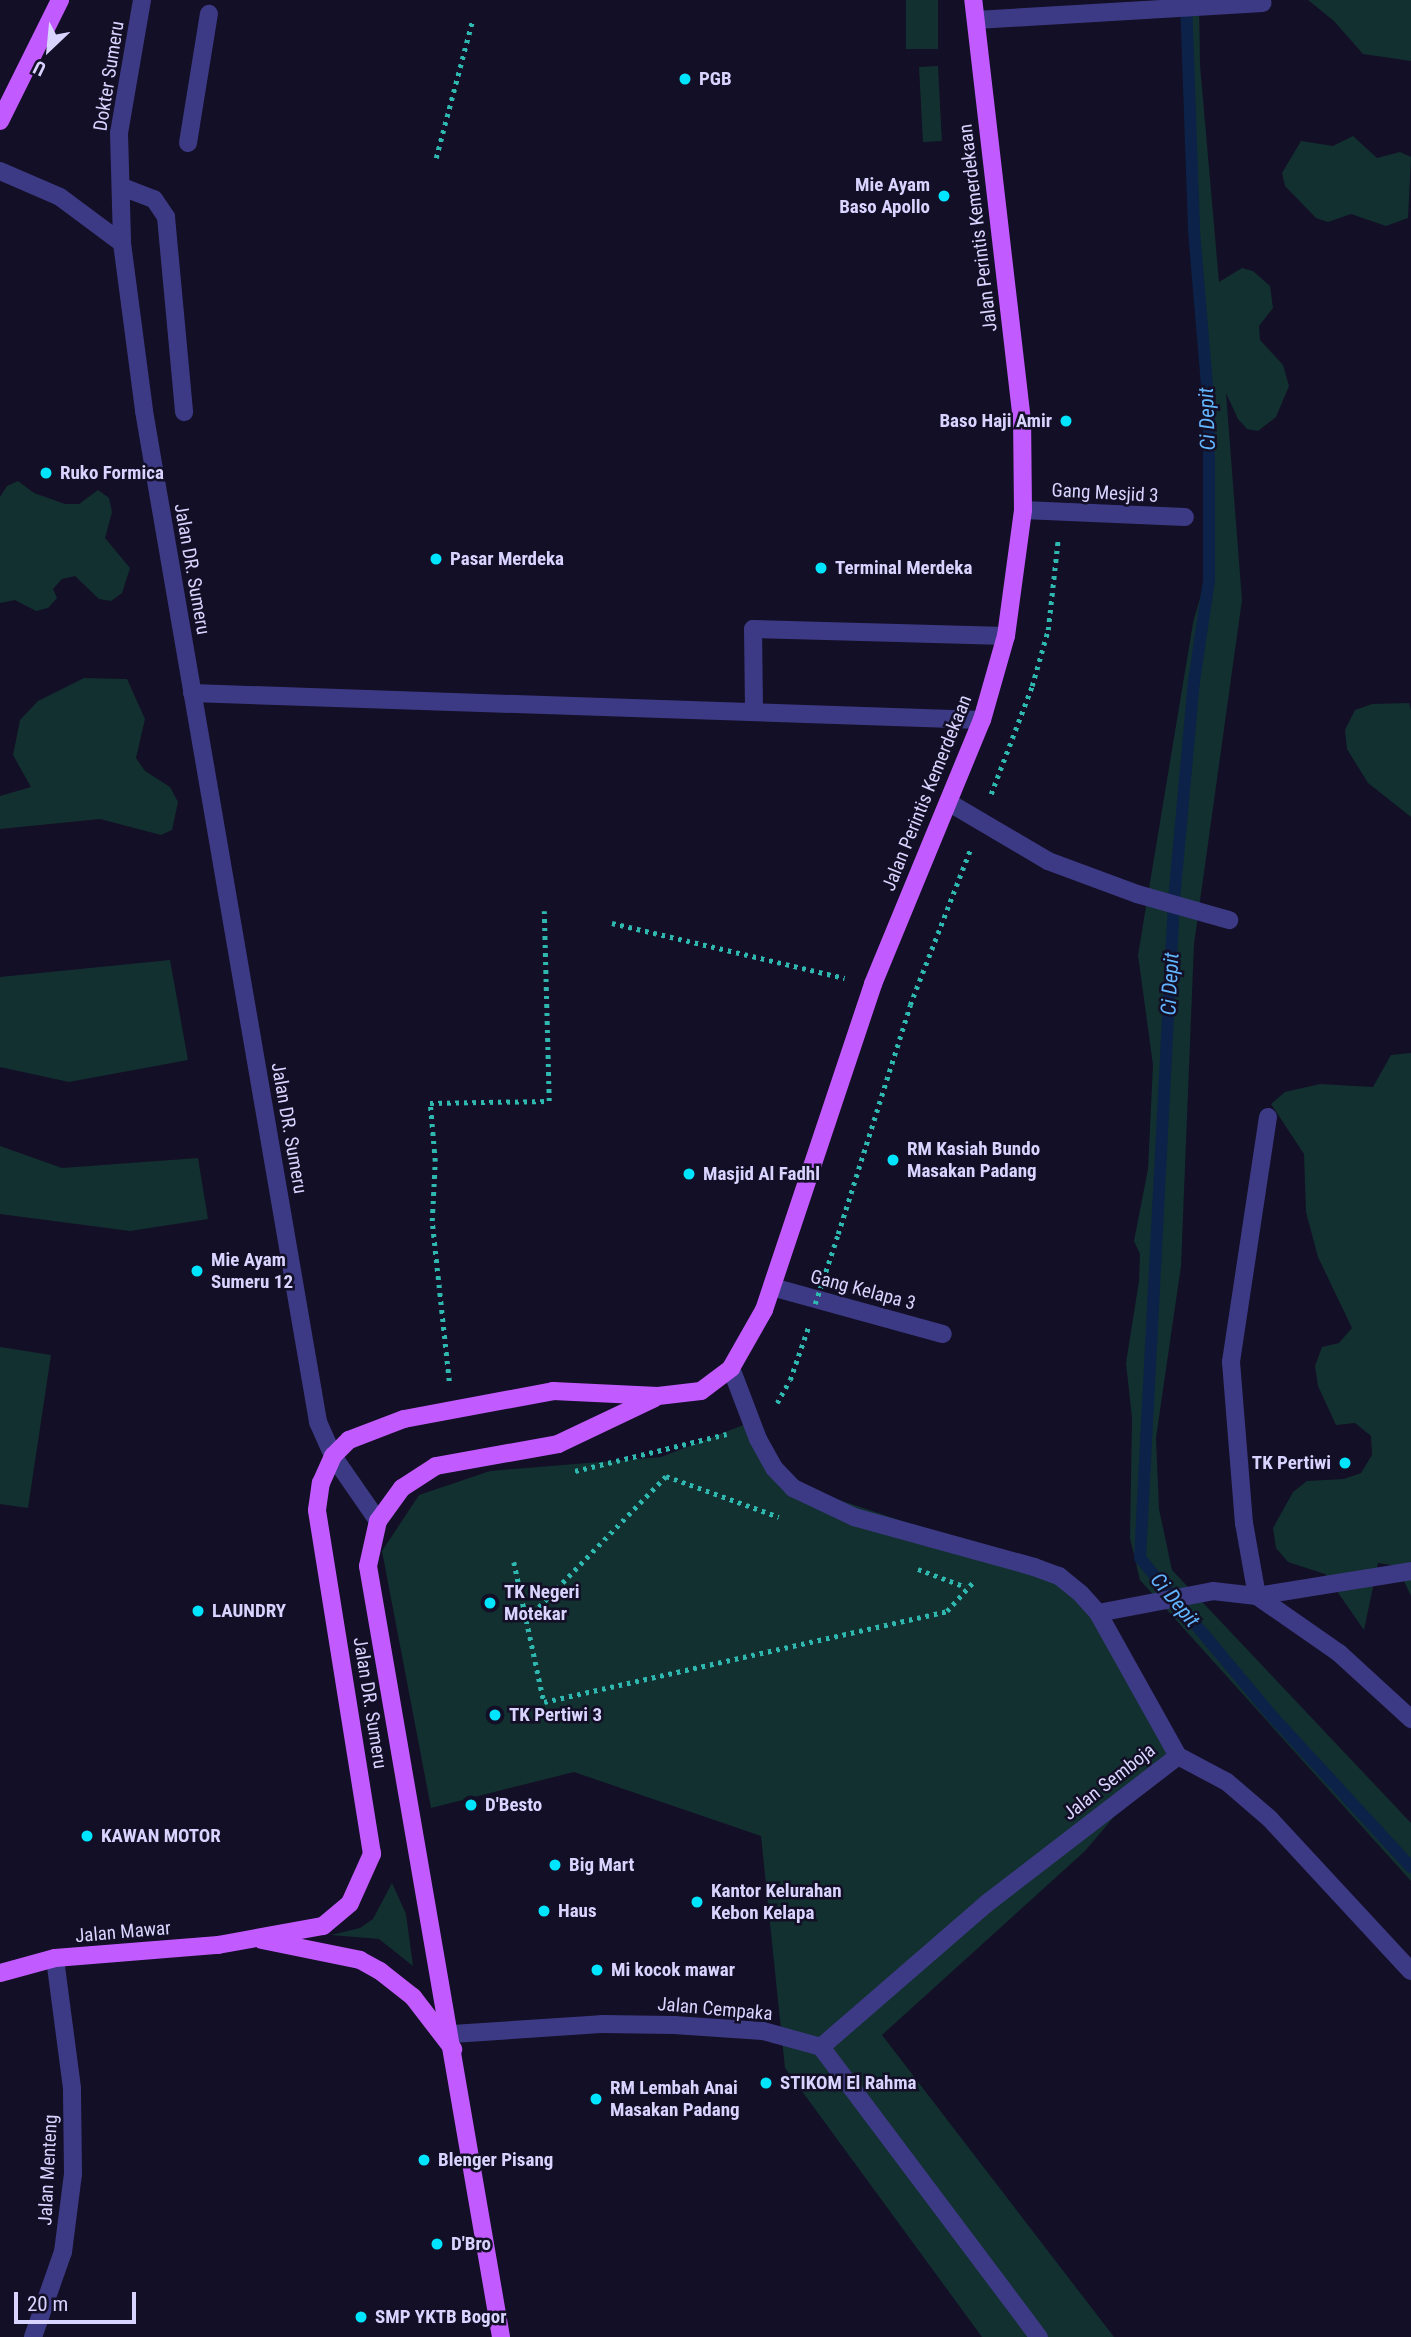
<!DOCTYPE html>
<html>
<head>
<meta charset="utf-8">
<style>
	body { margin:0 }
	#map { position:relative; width:1411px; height:2337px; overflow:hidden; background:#130f26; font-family:"Roboto Condensed",sans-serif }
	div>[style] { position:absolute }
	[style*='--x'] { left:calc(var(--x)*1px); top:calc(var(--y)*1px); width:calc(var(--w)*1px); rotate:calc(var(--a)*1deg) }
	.green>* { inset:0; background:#12302f; transform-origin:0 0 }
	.stream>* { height:12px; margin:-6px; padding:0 6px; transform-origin:6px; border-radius:6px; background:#0c2248 }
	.path>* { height:4.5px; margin-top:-2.25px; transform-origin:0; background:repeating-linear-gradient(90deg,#2fb8b0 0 3.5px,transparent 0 8.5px) }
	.minor>* { height:18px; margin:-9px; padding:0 9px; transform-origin:9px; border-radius:9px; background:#3d3a85 }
	.major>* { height:18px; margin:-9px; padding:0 9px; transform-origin:9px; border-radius:9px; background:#c25bff }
	.path-bridge>* { height:4.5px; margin-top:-2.25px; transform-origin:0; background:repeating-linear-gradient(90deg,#2fb8b0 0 3.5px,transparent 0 8.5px) }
	.dots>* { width:19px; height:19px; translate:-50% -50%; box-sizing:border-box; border:4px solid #130f26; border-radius:50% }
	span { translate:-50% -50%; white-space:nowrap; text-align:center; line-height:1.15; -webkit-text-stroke:5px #130f26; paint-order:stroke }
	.street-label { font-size:19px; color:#d9d4ff }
	.poi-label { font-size:19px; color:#d9d4ff; font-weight:700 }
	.left { translate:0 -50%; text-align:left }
	.right { translate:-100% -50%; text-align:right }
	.water-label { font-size:21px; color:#62b6ff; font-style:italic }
	.north { position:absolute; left:14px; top:14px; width:70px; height:70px; -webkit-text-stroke:5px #130f26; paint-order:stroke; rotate:206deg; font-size:19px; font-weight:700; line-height:28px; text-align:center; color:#d9d4ff }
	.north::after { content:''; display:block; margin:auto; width:24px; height:32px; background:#d9d4ff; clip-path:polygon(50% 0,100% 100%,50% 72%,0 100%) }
	.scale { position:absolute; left:14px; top:2292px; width:122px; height:32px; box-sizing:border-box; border:4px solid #d9d4ff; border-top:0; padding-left:9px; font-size:21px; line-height:24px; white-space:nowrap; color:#d9d4ff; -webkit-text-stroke:5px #130f26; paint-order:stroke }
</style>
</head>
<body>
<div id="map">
	<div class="green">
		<div style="left:906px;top:0;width:32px;height:49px"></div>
		<div style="clip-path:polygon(1186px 0,1199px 0,1200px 65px,1219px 282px,1242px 268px,1253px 271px,1270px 286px,1273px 308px,1259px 326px,1260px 340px,1283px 365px,1289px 386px,1276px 417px,1258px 431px,1247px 429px,1238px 419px,1226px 393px,1242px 600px,1194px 944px,1181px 1266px,1156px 1438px,1159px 1509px,1172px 1570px,1411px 1823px,1411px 1881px,1140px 1580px,1130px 1538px,1132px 1418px,1126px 1363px,1139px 1281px,1140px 1254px,1134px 1241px,1148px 1169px,1153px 1065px,1138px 955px,1193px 623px,1207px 573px,1209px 466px,1188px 133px)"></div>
		<div style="clip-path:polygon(1308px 0,1411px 0,1411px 61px,1363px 54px,1334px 21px)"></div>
		<div style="left:938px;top:66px;width:75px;height:19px;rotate:87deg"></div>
		<div style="clip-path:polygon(1353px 136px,1377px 158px,1400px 152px,1411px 157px,1408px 218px,1386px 226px,1351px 214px,1328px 222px,1316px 218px,1285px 186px,1282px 173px,1301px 141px,1333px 146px)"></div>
		<div style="clip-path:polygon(18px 481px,34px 493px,65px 504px,79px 504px,98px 490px,109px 498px,112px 512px,105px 538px,130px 568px,122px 593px,111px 601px,99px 599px,75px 576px,62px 579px,53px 589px,57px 598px,48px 608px,36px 611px,15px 600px,0 603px,0 497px,7px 486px)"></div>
		<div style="clip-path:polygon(84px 678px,127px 679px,145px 719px,136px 758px,145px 771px,170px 787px,178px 802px,172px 830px,161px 835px,100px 819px,0 829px,0 796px,31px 787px,13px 755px,20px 720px,38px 701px)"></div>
		<div style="clip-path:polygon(1409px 703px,1411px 710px,1411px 817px,1368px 783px,1347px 749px,1345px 730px,1355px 710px,1372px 704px)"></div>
		<div style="clip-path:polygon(170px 960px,188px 1060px,69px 1082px,0 1067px,0 977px)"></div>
		<div style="clip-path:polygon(1411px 1053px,1411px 1596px,1397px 1566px,1378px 1563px,1364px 1630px,1325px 1574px,1288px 1562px,1276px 1548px,1273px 1528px,1293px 1492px,1307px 1481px,1344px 1479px,1361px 1473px,1372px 1455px,1371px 1436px,1355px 1423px,1336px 1425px,1318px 1386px,1315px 1366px,1322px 1347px,1339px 1343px,1352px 1328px,1318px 1257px,1306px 1212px,1304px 1154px,1271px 1104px,1285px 1092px,1320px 1084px,1373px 1087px,1391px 1055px)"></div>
		<div style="clip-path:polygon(0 1146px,62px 1168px,198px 1158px,208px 1219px,130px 1231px,0 1214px)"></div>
		<div style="clip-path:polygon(0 1347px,51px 1355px,28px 1508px,0 1504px)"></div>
		<div style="clip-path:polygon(746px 1424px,803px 1488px,1049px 1570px,1096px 1622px,1168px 1753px,1085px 1851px,882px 2035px,1114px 2337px,982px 2337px,785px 2068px,761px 1836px,574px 1772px,431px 1808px,382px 1551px,419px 1495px,490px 1471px,661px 1457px)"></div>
		<div style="clip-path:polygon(392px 1883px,406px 1914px,413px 1966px,379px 1939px,331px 1935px,360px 1928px,373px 1919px)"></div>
	</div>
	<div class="stream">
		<div style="--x:1186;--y:0;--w:231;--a:88"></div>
		<div style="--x:1194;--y:231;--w:181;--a:85.2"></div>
		<div style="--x:1209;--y:411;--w:169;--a:90"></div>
		<div style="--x:1209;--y:580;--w:102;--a:98.4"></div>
		<div style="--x:1194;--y:681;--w:221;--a:95.2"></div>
		<div style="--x:1174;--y:901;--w:658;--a:92.96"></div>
		<div style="--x:1140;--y:1558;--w:207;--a:50.1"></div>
		<div style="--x:1273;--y:1717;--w:204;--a:47.4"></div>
	</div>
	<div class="path">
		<div style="--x:436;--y:158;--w:141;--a:-75.2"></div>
		<div style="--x:991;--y:794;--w:116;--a:-69.2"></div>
		<div style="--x:1032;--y:686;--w:58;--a:-74.1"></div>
		<div style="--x:1048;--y:630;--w:91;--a:-83.7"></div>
		<div style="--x:612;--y:923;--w:239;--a:13.3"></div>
		<div style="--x:838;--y:1234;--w:240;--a:-72.5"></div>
		<div style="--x:910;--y:1005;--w:168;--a:-68.8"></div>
		<div style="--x:449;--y:1381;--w:161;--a:-96.1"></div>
		<div style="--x:432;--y:1221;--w:60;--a:-87.1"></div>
		<div style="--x:435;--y:1161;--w:58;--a:-94.9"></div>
		<div style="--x:430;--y:1103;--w:119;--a:-1"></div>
		<div style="--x:549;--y:1101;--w:190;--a:-91.5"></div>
		<div style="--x:777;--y:1403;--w:26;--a:-61"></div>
		<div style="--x:790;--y:1380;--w:55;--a:-70.9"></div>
		<div style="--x:575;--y:1471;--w:156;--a:-13.7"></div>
		<div style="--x:514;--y:1562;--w:143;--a:77.9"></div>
		<div style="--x:544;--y:1702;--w:413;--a:-12.7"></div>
		<div style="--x:947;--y:1611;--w:42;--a:-47.9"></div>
		<div style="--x:918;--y:1569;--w:51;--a:20.6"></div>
		<div style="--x:527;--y:1619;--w:199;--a:-45.8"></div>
		<div style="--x:666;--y:1476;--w:120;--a:19.9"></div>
	</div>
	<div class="minor">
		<div style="--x:142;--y:0;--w:135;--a:99.8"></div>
		<div style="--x:119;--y:133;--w:110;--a:88.4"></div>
		<div style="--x:122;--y:243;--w:169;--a:82.5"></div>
		<div style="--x:144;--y:411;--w:1026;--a:80.23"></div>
		<div style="--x:318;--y:1422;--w:37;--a:66"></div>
		<div style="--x:333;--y:1456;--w:79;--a:55.3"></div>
		<div style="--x:976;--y:20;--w:287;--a:-3.4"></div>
		<div style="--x:188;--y:143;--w:131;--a:-80.8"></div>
		<div style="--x:0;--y:171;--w:65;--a:23.4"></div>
		<div style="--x:60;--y:197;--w:77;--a:36.6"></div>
		<div style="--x:122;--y:187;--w:34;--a:21"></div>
		<div style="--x:154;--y:199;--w:22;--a:56"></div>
		<div style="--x:166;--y:217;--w:196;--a:84.7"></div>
		<div style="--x:1023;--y:510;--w:162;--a:2.5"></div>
		<div style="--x:192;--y:693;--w:790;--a:1.96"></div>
		<div style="--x:754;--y:709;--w:80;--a:-90.7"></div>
		<div style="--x:753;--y:629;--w:253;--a:1.6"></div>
		<div style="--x:948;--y:802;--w:116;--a:30.5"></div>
		<div style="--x:1048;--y:861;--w:95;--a:20.3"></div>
		<div style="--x:1137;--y:894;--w:96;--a:15.8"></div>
		<div style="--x:1268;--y:1117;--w:248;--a:98.6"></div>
		<div style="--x:1231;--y:1362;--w:162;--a:85.4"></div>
		<div style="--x:1244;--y:1523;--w:74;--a:79.9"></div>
		<div style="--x:1257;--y:1596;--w:100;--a:34.8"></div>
		<div style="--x:1339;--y:1653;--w:98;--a:42.5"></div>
		<div style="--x:772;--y:1287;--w:177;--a:15.4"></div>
		<div style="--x:731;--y:1368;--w:76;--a:69.2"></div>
		<div style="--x:758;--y:1439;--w:33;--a:61"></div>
		<div style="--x:774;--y:1468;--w:28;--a:46"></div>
		<div style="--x:793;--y:1488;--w:68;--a:25.4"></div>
		<div style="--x:854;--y:1517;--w:187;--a:15.5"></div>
		<div style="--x:1034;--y:1567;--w:27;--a:20"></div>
		<div style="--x:1059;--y:1576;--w:28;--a:39"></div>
		<div style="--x:1081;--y:1594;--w:25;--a:48"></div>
		<div style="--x:1098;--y:1613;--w:164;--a:60.8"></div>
		<div style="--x:1098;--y:1613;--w:117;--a:-10.8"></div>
		<div style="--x:1213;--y:1591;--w:44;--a:6.5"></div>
		<div style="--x:1257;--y:1596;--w:156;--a:-9.2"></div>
		<div style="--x:452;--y:2034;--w:149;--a:-3.8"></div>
		<div style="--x:601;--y:2024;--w:73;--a:0.8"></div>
		<div style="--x:674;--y:2025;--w:89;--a:3.9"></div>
		<div style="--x:763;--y:2031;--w:60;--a:15.4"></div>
		<div style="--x:821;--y:2047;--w:363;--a:53.1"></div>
		<div style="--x:821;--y:2047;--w:218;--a:-40.9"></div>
		<div style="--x:986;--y:1904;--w:242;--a:-37.6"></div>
		<div style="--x:1178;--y:1756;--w:55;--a:28"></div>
		<div style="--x:1227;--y:1782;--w:57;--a:40.7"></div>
		<div style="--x:1270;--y:1819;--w:207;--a:47.2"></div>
		<div style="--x:33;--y:2337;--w:90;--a:-70.6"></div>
		<div style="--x:63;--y:2252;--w:79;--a:-82.7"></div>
		<div style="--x:73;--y:2174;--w:86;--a:-90.7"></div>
		<div style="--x:72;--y:2088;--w:131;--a:-97.5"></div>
	</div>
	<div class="major">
		<div style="--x:0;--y:121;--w:135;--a:-63.6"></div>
		<div style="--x:262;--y:1940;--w:100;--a:11.5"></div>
		<div style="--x:360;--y:1960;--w:23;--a:29"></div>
		<div style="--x:380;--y:1971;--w:42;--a:38.2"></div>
		<div style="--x:413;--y:1997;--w:66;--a:52.4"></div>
		<div style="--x:0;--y:1973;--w:57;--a:-15.3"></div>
		<div style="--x:55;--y:1958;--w:164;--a:-4.6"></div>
		<div style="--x:218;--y:1945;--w:107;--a:-10.3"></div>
		<div style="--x:323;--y:1926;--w:35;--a:-40"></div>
		<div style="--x:350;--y:1903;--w:54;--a:-65.8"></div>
		<div style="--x:372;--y:1854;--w:348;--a:-99.1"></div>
		<div style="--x:317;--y:1510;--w:27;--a:-82"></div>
		<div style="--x:321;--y:1483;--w:30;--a:-66"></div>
		<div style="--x:333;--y:1456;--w:23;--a:-45"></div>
		<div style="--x:349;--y:1440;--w:59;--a:-20.9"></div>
		<div style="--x:404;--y:1419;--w:152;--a:-10.6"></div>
		<div style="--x:553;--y:1391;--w:105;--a:2.7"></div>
		<div style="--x:658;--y:1396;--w:43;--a:-6.6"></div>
		<div style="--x:701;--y:1391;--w:38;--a:-37"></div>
		<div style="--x:731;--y:1368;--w:67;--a:-60.4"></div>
		<div style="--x:764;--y:1310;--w:344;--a:-71.5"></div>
		<div style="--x:873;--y:984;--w:286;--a:-67.6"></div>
		<div style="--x:982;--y:720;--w:87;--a:-74.1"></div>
		<div style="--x:1006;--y:636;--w:127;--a:-82.3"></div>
		<div style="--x:1023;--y:510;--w:89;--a:-90.6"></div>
		<div style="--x:1022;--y:421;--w:424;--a:-96.6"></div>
		<div style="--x:501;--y:2337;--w:782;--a:-99.79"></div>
		<div style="--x:368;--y:1566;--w:46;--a:-77.5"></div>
		<div style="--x:378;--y:1521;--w:41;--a:-54"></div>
		<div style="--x:402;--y:1488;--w:40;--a:-32.9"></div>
		<div style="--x:436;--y:1466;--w:124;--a:-10.2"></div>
		<div style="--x:558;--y:1444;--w:107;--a:-25.4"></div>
	</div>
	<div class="path-bridge">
		<div style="--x:815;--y:1304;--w:74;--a:-71.8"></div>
	</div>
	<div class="dots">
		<div style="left:685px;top:79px;background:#00e5ff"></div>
		<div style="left:944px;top:196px;background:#00e5ff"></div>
		<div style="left:1066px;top:421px;background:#00e5ff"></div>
		<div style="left:46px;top:473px;background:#00e5ff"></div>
		<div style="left:436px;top:559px;background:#00e5ff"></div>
		<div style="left:821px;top:568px;background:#00e5ff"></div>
		<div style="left:893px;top:1160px;background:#00e5ff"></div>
		<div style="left:689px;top:1174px;background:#00e5ff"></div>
		<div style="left:197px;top:1271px;background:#00e5ff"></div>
		<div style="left:1345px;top:1463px;background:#00e5ff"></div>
		<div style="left:490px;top:1603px;background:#00e5ff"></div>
		<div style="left:198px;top:1611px;background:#00e5ff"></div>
		<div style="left:495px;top:1715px;background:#00e5ff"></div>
		<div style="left:471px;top:1805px;background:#00e5ff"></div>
		<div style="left:87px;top:1836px;background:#00e5ff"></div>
		<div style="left:555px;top:1865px;background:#00e5ff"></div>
		<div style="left:697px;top:1902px;background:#00e5ff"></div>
		<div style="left:544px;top:1911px;background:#00e5ff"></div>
		<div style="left:597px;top:1970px;background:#00e5ff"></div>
		<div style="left:766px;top:2083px;background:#00e5ff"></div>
		<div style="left:596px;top:2099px;background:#00e5ff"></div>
		<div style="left:424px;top:2160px;background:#00e5ff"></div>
		<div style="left:437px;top:2244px;background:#00e5ff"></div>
		<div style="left:361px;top:2317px;background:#00e5ff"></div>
	</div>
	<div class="street-label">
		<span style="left:109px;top:76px;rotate:-81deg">Dokter Sumeru</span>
		<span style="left:978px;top:228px;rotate:-97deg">Jalan Perintis Kemerdekaan</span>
		<span style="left:1105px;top:493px;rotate:3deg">Gang Mesjid 3</span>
		<span style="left:192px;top:569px;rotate:80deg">Jalan DR. Sumeru</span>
		<span style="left:927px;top:793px;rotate:-68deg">Jalan Perintis Kemerdekaan</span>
		<span style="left:289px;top:1128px;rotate:80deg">Jalan DR. Sumeru</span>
		<span style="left:863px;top:1290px;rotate:15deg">Gang Kelapa 3</span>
		<span style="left:370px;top:1703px;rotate:81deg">Jalan DR. Sumeru</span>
		<span style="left:1109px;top:1782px;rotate:-38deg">Jalan Semboja</span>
		<span style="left:123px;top:1932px;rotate:-5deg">Jalan Mawar</span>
		<span style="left:715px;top:2009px;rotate:5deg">Jalan Cempaka</span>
		<span style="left:48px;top:2170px;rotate:-87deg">Jalan Menteng</span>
	</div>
	<div class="poi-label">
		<span class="left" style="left:699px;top:79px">PGB</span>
		<span class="right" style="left:930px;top:196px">Mie Ayam<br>Baso Apollo</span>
		<span class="right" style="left:1052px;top:421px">Baso Haji Amir</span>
		<span class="left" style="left:60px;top:473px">Ruko Formica</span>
		<span class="left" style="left:450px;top:559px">Pasar Merdeka</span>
		<span class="left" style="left:835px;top:568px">Terminal Merdeka</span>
		<span class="left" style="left:907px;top:1160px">RM Kasiah Bundo<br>Masakan Padang</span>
		<span class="left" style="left:703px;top:1174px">Masjid Al Fadhl</span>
		<span class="left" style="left:211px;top:1271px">Mie Ayam<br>Sumeru 12</span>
		<span class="right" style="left:1331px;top:1463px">TK Pertiwi</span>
		<span class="left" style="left:504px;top:1603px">TK Negeri<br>Motekar</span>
		<span class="left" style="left:212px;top:1611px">LAUNDRY</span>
		<span class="left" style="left:509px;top:1715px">TK Pertiwi 3</span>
		<span class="left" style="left:485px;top:1805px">D'Besto</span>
		<span class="left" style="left:101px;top:1836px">KAWAN MOTOR</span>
		<span class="left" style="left:569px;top:1865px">Big Mart</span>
		<span class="left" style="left:711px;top:1902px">Kantor Kelurahan<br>Kebon Kelapa</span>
		<span class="left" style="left:558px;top:1911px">Haus</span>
		<span class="left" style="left:611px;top:1970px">Mi kocok mawar</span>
		<span class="left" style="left:780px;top:2083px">STIKOM El Rahma</span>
		<span class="left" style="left:610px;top:2099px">RM Lembah Anai<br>Masakan Padang</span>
		<span class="left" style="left:438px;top:2160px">Blenger Pisang</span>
		<span class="left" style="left:451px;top:2244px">D'Bro</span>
		<span class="left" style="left:375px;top:2317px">SMP YKTB Bogor</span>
	</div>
	<div class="water-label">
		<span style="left:1207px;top:419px;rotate:-92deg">Ci Depit</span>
		<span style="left:1170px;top:984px;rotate:-87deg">Ci Depit</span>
		<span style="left:1175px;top:1600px;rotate:50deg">Ci Depit</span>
	</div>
	<div class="north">U</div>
	<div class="scale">20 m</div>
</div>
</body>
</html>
